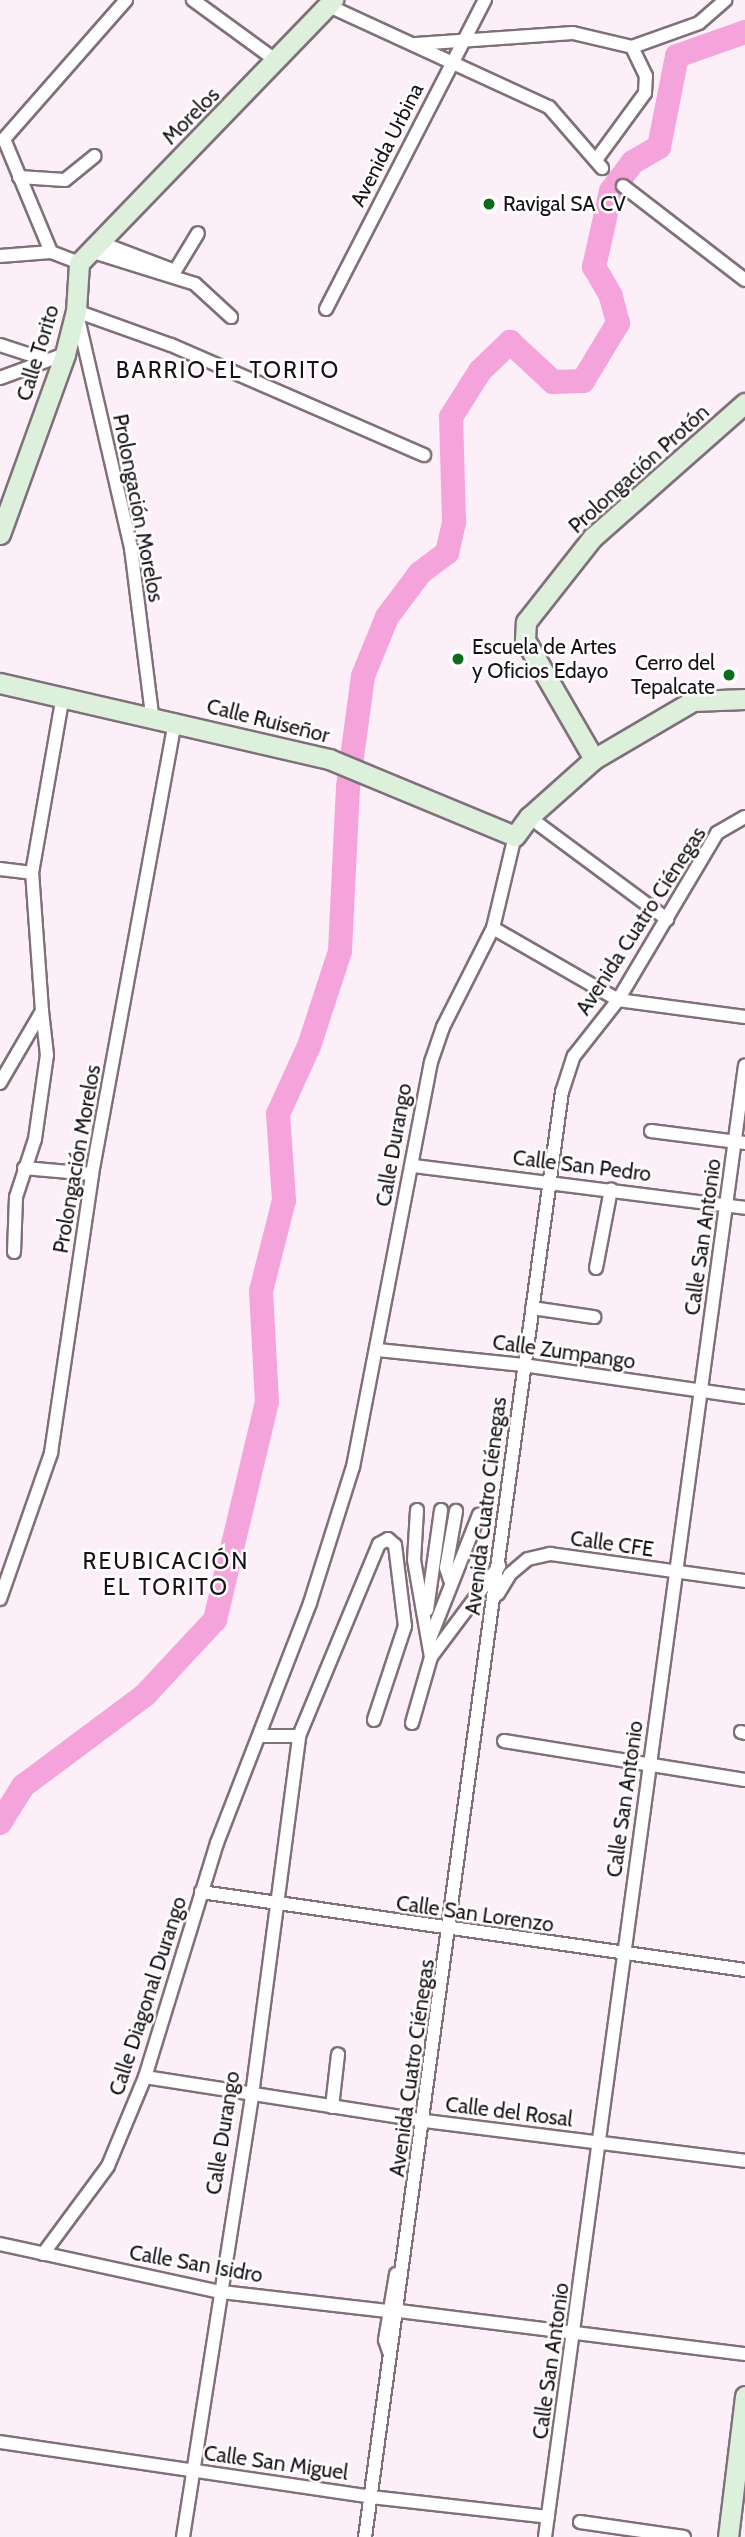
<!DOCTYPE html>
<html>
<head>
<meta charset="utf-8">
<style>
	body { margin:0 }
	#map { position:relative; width:745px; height:2537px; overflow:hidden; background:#fdeff8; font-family:Cabin,sans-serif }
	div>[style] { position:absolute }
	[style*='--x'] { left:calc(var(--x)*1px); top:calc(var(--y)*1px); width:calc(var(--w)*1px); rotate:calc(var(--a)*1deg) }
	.river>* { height:24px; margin:-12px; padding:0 12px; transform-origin:12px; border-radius:12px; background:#f4a4db }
	.roads { filter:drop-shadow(2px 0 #7f707a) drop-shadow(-2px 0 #7f707a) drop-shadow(0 2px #7f707a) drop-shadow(0 -2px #7f707a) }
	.street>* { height:12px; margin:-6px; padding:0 6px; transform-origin:6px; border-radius:6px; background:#fff }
	.secondary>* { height:19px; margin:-9.5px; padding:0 9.5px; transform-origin:9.5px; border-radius:9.5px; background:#ddf0dc }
	.dots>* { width:19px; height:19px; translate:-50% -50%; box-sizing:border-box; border:4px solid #fff; border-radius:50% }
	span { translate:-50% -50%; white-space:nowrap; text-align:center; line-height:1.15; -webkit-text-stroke:5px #fff; paint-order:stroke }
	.street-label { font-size:21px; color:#181216 }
	.poi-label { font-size:21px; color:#181216 }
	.left { translate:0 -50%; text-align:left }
	.right { translate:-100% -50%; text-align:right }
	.neighbourhood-label { font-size:23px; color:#181216; letter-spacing:2px }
</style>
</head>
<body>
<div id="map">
	<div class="river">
		<div style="--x:0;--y:1823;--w:44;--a:-58.1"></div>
		<div style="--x:23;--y:1786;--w:152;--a:-36.7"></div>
		<div style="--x:145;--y:1695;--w:103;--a:-47"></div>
		<div style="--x:215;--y:1620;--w:224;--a:-76.6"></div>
		<div style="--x:267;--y:1402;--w:111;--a:-93.1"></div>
		<div style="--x:261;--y:1291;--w:94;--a:-75.8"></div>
		<div style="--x:284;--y:1200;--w:86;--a:-94"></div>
		<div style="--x:278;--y:1114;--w:75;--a:-65.5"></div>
		<div style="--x:309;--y:1046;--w:100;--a:-71.9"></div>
		<div style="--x:340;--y:951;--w:164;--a:-87.2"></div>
		<div style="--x:348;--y:787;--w:112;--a:-82.3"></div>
		<div style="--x:363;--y:676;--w:64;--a:-67.9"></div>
		<div style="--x:387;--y:617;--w:55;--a:-53.1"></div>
		<div style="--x:420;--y:573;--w:34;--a:-37"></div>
		<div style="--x:447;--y:553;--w:32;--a:-77"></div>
		<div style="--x:454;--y:522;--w:105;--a:-91.6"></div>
		<div style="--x:451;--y:417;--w:54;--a:-57.8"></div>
		<div style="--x:480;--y:371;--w:42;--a:-44"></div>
		<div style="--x:510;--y:342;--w:59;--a:42.9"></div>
		<div style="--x:553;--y:382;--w:30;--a:-2"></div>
		<div style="--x:583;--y:381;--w:68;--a:-58.9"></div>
		<div style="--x:618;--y:323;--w:28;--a:-105"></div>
		<div style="--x:611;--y:296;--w:34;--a:-120"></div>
		<div style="--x:594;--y:267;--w:78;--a:-77.4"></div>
		<div style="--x:611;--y:191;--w:36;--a:-53"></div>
		<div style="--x:633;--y:162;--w:30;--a:-30"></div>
		<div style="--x:659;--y:147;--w:93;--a:-78.8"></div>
		<div style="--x:677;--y:56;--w:72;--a:-19.4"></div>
	</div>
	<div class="roads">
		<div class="street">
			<div style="--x:193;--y:0;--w:105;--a:36.1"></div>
			<div style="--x:329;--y:6;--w:242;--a:24.7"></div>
			<div style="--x:549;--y:107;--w:81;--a:49"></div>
			<div style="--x:416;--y:44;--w:157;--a:-4"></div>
			<div style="--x:573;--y:33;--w:61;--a:13.3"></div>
			<div style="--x:632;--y:47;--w:71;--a:-19.7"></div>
			<div style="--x:699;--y:23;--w:35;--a:-41"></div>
			<div style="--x:4;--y:139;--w:185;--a:-48.7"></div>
			<div style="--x:4;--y:139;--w:122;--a:67.4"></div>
			<div style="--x:596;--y:160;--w:83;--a:-53.8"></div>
			<div style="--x:645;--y:93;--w:17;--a:-87"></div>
			<div style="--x:646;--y:76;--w:32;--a:-116"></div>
			<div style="--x:19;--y:177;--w:46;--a:3.7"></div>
			<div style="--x:65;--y:180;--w:38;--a:-39"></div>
			<div style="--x:623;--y:186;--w:154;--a:37.6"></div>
			<div style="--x:99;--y:242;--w:81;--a:20.9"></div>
			<div style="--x:175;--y:271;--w:44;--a:-58.8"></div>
			<div style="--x:90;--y:251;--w:110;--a:17.4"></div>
			<div style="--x:195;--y:284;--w:49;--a:42.5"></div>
			<div style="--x:0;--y:256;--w:51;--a:-4.5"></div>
			<div style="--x:51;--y:252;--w:30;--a:21"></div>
			<div style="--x:326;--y:309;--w:348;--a:-62.8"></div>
			<div style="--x:76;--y:311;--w:101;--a:19.7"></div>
			<div style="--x:171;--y:345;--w:276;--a:23.5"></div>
			<div style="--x:77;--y:314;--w:240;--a:77"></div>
			<div style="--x:131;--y:548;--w:168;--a:82.8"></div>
			<div style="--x:0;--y:345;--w:48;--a:18.1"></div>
			<div style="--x:0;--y:378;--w:69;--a:-20.3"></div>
			<div style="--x:529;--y:817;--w:172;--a:36.5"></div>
			<div style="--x:0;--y:869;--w:32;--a:7"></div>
			<div style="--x:493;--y:928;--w:144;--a:29.9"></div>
			<div style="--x:618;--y:1000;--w:128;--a:7.6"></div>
			<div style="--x:0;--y:1083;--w:83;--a:-59.7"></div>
			<div style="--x:42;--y:1011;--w:138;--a:-94.1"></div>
			<div style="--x:32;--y:873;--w:181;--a:-80.1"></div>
			<div style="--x:651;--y:1131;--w:95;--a:7.3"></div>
			<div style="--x:414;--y:1166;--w:334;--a:7.2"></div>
			<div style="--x:24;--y:1168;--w:68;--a:5"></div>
			<div style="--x:14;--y:1252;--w:55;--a:-87.9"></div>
			<div style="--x:16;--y:1197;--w:61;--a:-71.9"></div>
			<div style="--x:35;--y:1139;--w:85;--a:-81.9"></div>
			<div style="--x:47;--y:1055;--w:44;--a:-96.5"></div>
			<div style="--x:596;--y:1268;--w:80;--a:-79.2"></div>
			<div style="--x:532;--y:1308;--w:63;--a:8.3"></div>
			<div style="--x:378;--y:1350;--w:146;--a:5.9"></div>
			<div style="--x:523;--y:1365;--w:224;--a:8.2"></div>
			<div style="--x:417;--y:1510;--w:50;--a:93.4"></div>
			<div style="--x:414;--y:1560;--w:98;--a:80.1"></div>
			<div style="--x:450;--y:1580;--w:13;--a:-108"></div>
			<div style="--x:446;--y:1568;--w:58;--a:-80"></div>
			<div style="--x:498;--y:1594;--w:23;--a:-59"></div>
			<div style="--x:510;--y:1574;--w:23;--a:-40"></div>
			<div style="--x:528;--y:1559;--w:23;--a:-13"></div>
			<div style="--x:550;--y:1554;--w:197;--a:7.9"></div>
			<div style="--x:0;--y:1599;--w:155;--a:-70.7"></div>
			<div style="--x:51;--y:1453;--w:282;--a:-81.6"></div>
			<div style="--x:92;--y:1174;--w:461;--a:-79.6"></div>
			<div style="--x:427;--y:1610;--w:101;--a:-82"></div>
			<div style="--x:429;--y:1641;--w:136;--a:-68.4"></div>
			<div style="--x:412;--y:1723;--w:69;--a:-73.9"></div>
			<div style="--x:431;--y:1657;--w:114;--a:-53.2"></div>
			<div style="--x:741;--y:1732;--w:4;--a:14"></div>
			<div style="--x:261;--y:1736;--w:38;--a:0"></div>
			<div style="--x:504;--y:1741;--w:244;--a:9.2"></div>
			<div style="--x:201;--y:1892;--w:550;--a:8.16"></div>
			<div style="--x:145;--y:2077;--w:283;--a:8.9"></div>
			<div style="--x:425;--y:2121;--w:322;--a:7.1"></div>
			<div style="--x:332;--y:2107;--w:53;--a:-83.5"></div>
			<div style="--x:0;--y:2244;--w:226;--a:12.3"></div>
			<div style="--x:221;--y:2292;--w:168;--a:6.5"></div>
			<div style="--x:43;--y:2254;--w:109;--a:-53.5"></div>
			<div style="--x:108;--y:2166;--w:96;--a:-67.4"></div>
			<div style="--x:145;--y:2077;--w:245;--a:-72.9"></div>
			<div style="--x:217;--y:1843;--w:257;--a:-68.8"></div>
			<div style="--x:310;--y:1603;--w:143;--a:-72.5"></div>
			<div style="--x:353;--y:1467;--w:412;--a:-79.1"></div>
			<div style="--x:431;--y:1062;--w:37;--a:-71"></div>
			<div style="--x:443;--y:1027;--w:111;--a:-63.2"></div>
			<div style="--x:493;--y:928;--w:95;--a:-76.6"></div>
			<div style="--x:399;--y:2311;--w:349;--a:7.1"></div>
			<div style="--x:389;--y:2352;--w:13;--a:-108"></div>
			<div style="--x:385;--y:2340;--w:67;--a:-80.5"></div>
			<div style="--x:0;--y:2442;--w:375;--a:8.4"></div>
			<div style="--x:371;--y:2497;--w:178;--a:6.4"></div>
			<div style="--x:580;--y:2522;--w:105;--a:8.2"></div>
			<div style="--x:183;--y:2537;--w:447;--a:-81.1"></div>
			<div style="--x:252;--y:2095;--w:362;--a:-82.5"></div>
			<div style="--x:299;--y:1736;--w:208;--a:-67.4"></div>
			<div style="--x:379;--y:1544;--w:10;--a:-29"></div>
			<div style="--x:388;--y:1539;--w:9;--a:41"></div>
			<div style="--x:395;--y:1545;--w:82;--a:83"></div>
			<div style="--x:405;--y:1626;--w:99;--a:108.3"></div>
			<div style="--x:365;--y:2537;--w:1458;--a:-82.24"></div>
			<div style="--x:562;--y:1092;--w:38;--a:-72"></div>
			<div style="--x:574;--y:1056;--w:71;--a:-51.8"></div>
			<div style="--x:618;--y:1000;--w:194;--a:-59.3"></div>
			<div style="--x:717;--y:833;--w:32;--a:-30"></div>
			<div style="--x:545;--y:2537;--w:1485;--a:-82.26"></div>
		</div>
		<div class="secondary">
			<div style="--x:0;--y:534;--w:191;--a:-70.1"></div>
			<div style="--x:65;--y:354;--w:44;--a:-75.7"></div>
			<div style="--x:76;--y:311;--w:48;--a:-86.4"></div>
			<div style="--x:79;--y:263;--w:366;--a:-46"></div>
			<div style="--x:0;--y:683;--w:338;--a:13"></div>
			<div style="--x:329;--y:759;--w:201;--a:22.5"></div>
			<div style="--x:515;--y:836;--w:24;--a:-54"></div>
			<div style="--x:529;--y:817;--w:87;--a:-41.7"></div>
			<div style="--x:594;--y:759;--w:115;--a:-30.4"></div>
			<div style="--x:693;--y:701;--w:52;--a:-2.2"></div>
			<div style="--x:594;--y:759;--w:138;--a:-120.1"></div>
			<div style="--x:525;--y:640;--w:18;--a:-87"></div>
			<div style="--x:526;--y:622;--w:108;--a:-51.8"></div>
			<div style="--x:593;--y:537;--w:203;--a:-41.4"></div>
			<div style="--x:728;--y:2537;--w:142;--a:-83.1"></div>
		</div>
	</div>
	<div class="dots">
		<div style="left:489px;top:204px;background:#0d6d1a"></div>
		<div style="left:458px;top:659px;background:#0d6d1a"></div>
		<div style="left:729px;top:675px;background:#0d6d1a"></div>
	</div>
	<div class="street-label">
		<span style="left:191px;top:116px;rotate:-45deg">Morelos</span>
		<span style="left:387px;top:145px;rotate:-63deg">Avenida Urbina</span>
		<span style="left:38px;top:353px;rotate:-73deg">Calle Torito</span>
		<span style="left:639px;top:469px;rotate:-42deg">Prolongación Protón</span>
		<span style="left:138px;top:508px;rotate:79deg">Prolongación Morelos</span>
		<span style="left:268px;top:721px;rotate:14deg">Calle Ruiseñor</span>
		<span style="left:641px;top:921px;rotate:-57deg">Avenida Cuatro Ciénegas</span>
		<span style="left:394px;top:1145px;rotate:-80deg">Calle Durango</span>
		<span style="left:77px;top:1159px;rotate:-80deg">Prolongación Morelos</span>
		<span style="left:582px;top:1166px;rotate:7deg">Calle San Pedro</span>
		<span style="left:703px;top:1237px;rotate:-82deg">Calle San Antonio</span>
		<span style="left:564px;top:1352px;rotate:8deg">Calle Zumpango</span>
		<span style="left:486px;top:1506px;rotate:-83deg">Avenida Cuatro Ciénegas</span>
		<span style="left:612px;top:1544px;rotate:8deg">Calle CFE</span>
		<span style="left:625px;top:1799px;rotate:-82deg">Calle San Antonio</span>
		<span style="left:475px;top:1914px;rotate:8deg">Calle San Lorenzo</span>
		<span style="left:148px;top:1996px;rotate:-72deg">Calle Diagonal Durango</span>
		<span style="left:412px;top:2068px;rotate:-82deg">Avenida Cuatro Ciénegas</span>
		<span style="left:509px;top:2112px;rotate:7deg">Calle del Rosal</span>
		<span style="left:223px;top:2133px;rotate:-81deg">Calle Durango</span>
		<span style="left:196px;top:2264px;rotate:10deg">Calle San Isidro</span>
		<span style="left:551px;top:2361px;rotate:-82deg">Calle San Antonio</span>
		<span style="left:276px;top:2463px;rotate:8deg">Calle San Miguel</span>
	</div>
	<div class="poi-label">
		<span class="left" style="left:503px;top:204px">Ravigal SA CV</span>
		<span class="left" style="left:472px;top:659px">Escuela de Artes<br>y Oficios Edayo</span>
		<span class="right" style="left:715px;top:675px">Cerro del<br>Tepalcate</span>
	</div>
	<div class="neighbourhood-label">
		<span style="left:228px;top:370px">BARRIO EL TORITO</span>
		<span style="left:166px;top:1574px">REUBICACIÓN<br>EL TORITO</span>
	</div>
</div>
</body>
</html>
